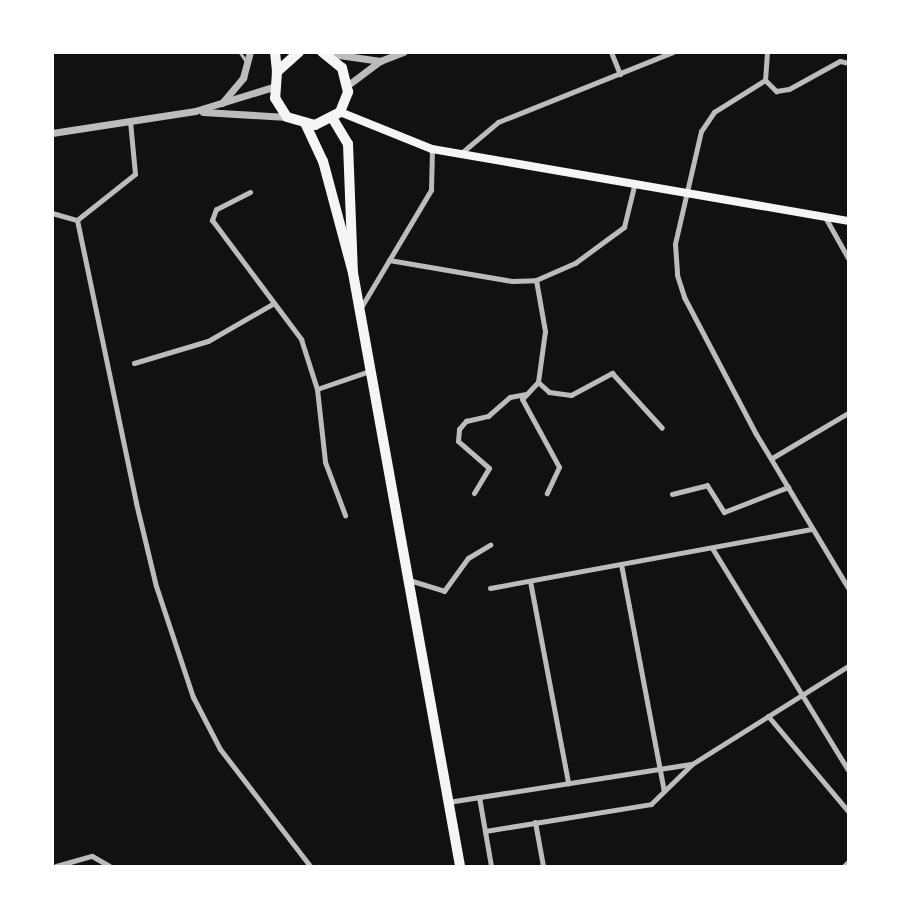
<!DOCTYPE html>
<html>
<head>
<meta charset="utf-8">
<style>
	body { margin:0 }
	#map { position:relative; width:901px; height:919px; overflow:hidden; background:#111; font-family:Montserrat,sans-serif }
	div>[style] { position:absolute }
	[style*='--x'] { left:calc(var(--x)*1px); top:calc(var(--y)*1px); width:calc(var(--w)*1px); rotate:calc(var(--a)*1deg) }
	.service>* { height:2.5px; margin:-1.25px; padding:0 1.25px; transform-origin:1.25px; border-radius:1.25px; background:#bcbcbc }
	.minor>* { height:5px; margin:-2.5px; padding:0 2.5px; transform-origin:2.5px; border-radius:2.5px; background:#bcbcbc }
	.tertiary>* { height:7px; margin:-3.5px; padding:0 3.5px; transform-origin:3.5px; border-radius:3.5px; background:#bcbcbc }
	.secondary>* { height:8px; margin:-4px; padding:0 4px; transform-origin:4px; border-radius:4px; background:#f5f5f5 }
	.trunk>* { height:10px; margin:-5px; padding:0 5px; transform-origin:5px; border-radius:5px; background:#f5f5f5 }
	span { translate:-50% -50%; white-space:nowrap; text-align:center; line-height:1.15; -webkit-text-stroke:6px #fff; paint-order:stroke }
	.frame { position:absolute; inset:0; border:54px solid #fff; pointer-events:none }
</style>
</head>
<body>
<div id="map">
	<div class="service">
		<div style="--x:240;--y:52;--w:11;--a:56"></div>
	</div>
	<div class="minor">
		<div style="--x:611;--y:52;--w:24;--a:68"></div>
		<div style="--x:767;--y:52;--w:28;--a:94"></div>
		<div style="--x:765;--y:80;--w:16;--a:45"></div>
		<div style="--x:776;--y:91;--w:13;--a:-9"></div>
		<div style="--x:789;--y:89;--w:58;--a:-28.8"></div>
		<div style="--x:840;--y:61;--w:8;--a:14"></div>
		<div style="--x:765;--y:80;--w:60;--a:147.9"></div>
		<div style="--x:714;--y:112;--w:23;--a:124"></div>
		<div style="--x:701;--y:131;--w:116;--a:103"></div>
		<div style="--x:675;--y:244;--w:31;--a:86"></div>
		<div style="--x:677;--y:275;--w:23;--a:72"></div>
		<div style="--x:684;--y:297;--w:155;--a:62.3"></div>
		<div style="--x:756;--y:434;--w:179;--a:59.1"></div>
		<div style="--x:460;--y:154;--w:50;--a:-40.1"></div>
		<div style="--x:498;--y:122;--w:188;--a:-21.8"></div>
		<div style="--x:250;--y:192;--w:38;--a:153"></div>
		<div style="--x:216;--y:209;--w:12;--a:110"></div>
		<div style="--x:212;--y:220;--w:149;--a:53.2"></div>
		<div style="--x:301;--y:339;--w:52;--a:72.3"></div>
		<div style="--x:317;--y:389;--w:73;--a:83.7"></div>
		<div style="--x:325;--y:462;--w:57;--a:69.3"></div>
		<div style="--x:52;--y:213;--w:26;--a:16"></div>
		<div style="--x:77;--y:220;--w:289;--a:78.2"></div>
		<div style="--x:136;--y:503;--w:85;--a:76.5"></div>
		<div style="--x:156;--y:586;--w:117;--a:71.6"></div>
		<div style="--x:193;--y:697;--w:59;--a:62.6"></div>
		<div style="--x:220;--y:749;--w:148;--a:52.4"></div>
		<div style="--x:825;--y:217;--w:47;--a:60.7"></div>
		<div style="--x:77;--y:220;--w:74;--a:-38.4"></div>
		<div style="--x:135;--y:174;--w:53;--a:-95.4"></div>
		<div style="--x:389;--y:260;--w:125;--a:9.7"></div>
		<div style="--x:512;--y:281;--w:24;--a:-2"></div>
		<div style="--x:536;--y:280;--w:43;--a:-23.6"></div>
		<div style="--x:575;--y:263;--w:61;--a:-36.3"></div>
		<div style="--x:624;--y:227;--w:46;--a:-76.3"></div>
		<div style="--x:536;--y:280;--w:52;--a:80"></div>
		<div style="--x:545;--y:331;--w:51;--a:97.8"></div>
		<div style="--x:538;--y:382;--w:23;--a:133"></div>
		<div style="--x:522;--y:399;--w:77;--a:61.4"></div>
		<div style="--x:559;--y:467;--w:29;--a:115"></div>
		<div style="--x:360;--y:309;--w:139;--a:-59.2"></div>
		<div style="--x:431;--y:190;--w:41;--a:-88.6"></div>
		<div style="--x:134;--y:363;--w:77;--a:-16.6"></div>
		<div style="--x:208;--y:341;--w:76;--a:-29.9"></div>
		<div style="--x:538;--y:382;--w:15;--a:42"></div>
		<div style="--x:549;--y:392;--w:22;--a:8"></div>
		<div style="--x:571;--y:395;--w:47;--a:-28.2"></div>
		<div style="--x:612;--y:373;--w:74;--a:47.7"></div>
		<div style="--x:317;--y:389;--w:56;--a:-18.8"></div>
		<div style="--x:772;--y:458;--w:88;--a:-30.6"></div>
		<div style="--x:474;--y:493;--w:29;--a:-59"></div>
		<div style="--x:489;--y:468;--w:41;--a:-138.9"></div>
		<div style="--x:458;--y:441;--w:12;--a:-85"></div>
		<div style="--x:459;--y:429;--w:11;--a:-49"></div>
		<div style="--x:466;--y:421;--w:23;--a:-13"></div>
		<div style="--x:488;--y:416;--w:29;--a:-41"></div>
		<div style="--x:510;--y:397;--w:15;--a:-11"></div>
		<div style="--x:672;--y:494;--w:36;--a:-14"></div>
		<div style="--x:707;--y:485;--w:32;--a:58"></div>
		<div style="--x:724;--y:512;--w:69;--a:-21.3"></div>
		<div style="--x:712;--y:548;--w:260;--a:58.5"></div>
		<div style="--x:621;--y:564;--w:231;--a:79.3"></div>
		<div style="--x:409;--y:580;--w:37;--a:17"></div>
		<div style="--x:444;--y:591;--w:41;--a:-54"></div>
		<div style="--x:468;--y:558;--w:26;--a:-31"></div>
		<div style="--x:530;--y:581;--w:206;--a:79.3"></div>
		<div style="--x:490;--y:588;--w:328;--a:-10.4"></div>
		<div style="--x:768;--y:716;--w:124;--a:49.9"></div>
		<div style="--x:479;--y:797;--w:70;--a:80.1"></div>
		<div style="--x:448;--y:802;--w:246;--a:-8.9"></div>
		<div style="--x:535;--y:822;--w:45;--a:79.7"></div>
		<div style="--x:485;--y:831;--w:168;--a:-9.2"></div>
		<div style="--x:651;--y:804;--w:57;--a:-44.3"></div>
		<div style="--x:692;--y:764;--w:184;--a:-32.1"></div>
		<div style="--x:56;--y:866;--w:37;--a:-16"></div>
		<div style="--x:92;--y:856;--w:20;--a:30"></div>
		<div style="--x:844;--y:866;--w:6;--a:-45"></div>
	</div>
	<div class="tertiary">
		<div style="--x:325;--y:53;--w:56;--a:8.3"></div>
		<div style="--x:348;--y:85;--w:40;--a:-37"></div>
		<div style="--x:380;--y:61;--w:25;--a:-21"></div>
		<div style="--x:222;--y:103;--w:33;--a:-50"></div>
		<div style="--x:243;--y:78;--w:27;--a:-75"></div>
		<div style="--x:203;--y:112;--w:84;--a:3.4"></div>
		<div style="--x:52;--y:133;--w:145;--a:-8.7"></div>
		<div style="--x:195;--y:111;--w:82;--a:-17.1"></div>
	</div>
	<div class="secondary">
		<div style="--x:340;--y:112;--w:99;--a:21.9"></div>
		<div style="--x:432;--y:149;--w:422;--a:9.8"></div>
	</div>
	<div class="trunk">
		<div style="--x:275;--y:52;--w:20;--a:84"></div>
		<div style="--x:299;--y:52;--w:30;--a:138"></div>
		<div style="--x:277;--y:72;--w:26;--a:94"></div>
		<div style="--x:275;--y:98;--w:22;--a:58"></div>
		<div style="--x:287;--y:117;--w:29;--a:16"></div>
		<div style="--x:315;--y:125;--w:28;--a:-27"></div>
		<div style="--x:340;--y:112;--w:22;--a:-68"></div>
		<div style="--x:348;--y:92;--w:25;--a:-104"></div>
		<div style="--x:342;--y:68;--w:26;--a:-141"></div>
		<div style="--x:333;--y:119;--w:29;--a:59"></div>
		<div style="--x:348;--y:144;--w:128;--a:87.8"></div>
		<div style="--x:306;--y:125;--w:40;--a:65"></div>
		<div style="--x:323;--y:161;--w:116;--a:75"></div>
		<div style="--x:353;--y:273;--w:603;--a:79.77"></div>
	</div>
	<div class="frame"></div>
</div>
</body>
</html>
